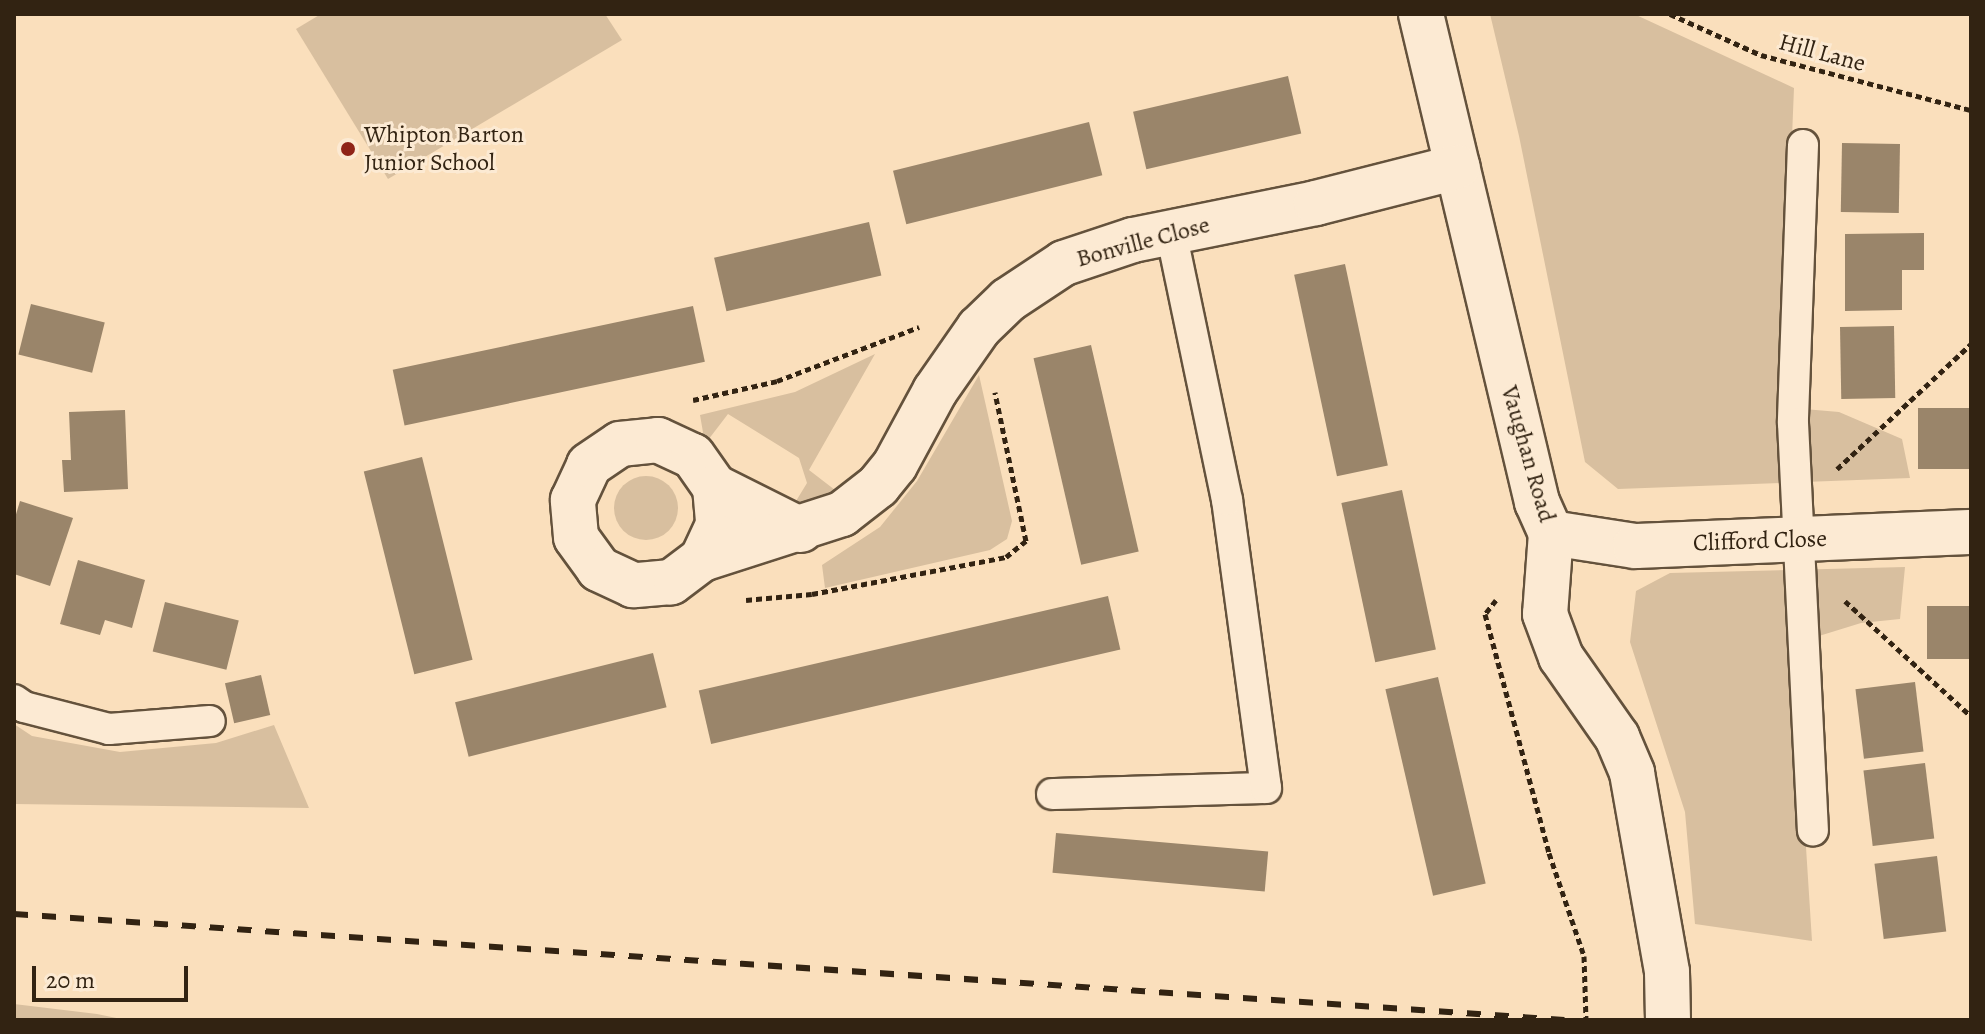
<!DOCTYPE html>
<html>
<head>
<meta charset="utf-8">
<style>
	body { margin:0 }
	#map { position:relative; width:1985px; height:1034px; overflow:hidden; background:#fadfbc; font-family:Alegreya,serif }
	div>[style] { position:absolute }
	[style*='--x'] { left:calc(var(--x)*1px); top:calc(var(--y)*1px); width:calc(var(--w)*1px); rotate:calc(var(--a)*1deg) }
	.green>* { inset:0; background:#d8bf9f }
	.round { border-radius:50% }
	.building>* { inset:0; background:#9a856a; transform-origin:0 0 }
	.path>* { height:5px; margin-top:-2.5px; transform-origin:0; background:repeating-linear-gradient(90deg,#322312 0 6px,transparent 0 10px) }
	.roads { filter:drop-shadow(2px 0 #64523c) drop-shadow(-2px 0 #64523c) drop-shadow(0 2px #64523c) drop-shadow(0 -2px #64523c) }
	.service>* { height:30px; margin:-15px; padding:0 15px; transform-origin:15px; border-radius:15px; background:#fcead3 }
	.minor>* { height:44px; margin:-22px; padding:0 22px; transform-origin:22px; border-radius:22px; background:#fcead3 }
	.rail>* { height:6px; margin-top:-3px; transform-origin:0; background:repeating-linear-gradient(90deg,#322312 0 14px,transparent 0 28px) }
	.dots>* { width:22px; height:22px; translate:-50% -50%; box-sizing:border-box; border:4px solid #fcead3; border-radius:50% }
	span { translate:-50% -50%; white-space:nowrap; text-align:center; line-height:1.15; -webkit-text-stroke:6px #fcead3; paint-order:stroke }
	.street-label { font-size:24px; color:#322312 }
	.poi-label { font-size:24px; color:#322312 }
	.left { translate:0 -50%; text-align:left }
	.frame { position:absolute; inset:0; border:16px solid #322312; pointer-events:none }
	.scale { position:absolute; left:32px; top:966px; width:156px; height:36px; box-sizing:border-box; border:4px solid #322312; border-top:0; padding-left:10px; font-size:24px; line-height:28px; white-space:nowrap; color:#322312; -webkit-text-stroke:6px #fcead3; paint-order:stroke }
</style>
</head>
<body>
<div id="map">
	<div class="green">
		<div style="clip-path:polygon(321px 14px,605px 14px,622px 40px,388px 179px,296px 29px)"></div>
		<div style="clip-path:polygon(1490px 14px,1634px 14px,1794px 88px,1781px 407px,1839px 412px,1902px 439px,1910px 478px,1618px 489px,1585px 462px,1519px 136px)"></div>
		<div style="clip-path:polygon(875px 354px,809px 470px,835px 490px,803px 506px,793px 506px,807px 483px,799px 458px,728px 414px,705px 444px,700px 415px,795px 392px)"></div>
		<div style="clip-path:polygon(979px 375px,1012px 521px,1007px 539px,990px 550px,825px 588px,822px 565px,880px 527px,917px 481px)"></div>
		<div class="round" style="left:614px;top:476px;width:64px;height:64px"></div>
		<div style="clip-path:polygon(1905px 567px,1900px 619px,1861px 623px,1793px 644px,1812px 941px,1695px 924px,1685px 812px,1630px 642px,1636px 591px,1670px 573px)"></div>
		<div style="clip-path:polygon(14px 724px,32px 736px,120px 752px,216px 743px,274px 725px,309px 808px,14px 804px)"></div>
		<div style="clip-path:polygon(14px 1004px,97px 1014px,126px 1020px,14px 1020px)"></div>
	</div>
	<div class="building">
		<div style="left:1288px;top:76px;width:59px;height:159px;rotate:77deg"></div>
		<div style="left:1089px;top:122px;width:55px;height:202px;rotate:76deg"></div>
		<div style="left:1842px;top:143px;width:58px;height:69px;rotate:1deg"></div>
		<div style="left:869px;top:222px;width:55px;height:159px;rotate:77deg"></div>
		<div style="clip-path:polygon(1924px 233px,1924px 270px,1902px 270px,1902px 310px,1845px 311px,1845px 234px)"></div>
		<div style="left:1345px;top:264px;width:206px;height:52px;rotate:78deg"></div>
		<div style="left:31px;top:304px;width:76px;height:52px;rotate:14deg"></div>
		<div style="left:693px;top:306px;width:57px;height:307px;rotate:78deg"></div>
		<div style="left:1894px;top:326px;width:72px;height:54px;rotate:89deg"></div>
		<div style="left:1091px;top:345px;width:212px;height:59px;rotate:77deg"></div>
		<div style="left:1971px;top:408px;width:61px;height:53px;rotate:90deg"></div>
		<div style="clip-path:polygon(125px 410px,128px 489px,64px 492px,62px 460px,71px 460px,69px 412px)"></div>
		<div style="left:422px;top:457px;width:209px;height:60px;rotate:76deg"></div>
		<div style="left:1402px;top:490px;width:163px;height:62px;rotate:78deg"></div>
		<div style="clip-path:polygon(20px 501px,73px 518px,50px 586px,14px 574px,14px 521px)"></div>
		<div style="clip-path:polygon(78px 560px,145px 580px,132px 628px,105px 620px,100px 635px,60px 624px)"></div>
		<div style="left:1108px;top:596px;width:55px;height:420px;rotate:77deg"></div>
		<div style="left:165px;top:602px;width:76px;height:51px;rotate:14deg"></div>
		<div style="left:1971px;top:606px;width:53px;height:44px;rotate:90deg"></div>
		<div style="left:653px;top:653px;width:56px;height:204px;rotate:76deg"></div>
		<div style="left:261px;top:675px;width:41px;height:37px;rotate:77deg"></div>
		<div style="left:1438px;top:677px;width:212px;height:54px;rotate:77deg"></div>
		<div style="left:1915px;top:682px;width:70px;height:60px;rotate:83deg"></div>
		<div style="left:1925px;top:763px;width:76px;height:62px;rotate:83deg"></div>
		<div style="left:1056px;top:833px;width:213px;height:40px;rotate:5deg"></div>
		<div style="left:1937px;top:856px;width:76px;height:63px;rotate:83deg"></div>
	</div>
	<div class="path">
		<div style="--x:1670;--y:14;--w:100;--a:24.3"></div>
		<div style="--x:1761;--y:55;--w:217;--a:14.7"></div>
		<div style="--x:693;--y:400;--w:86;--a:-12.7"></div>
		<div style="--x:777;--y:381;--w:152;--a:-20.8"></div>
		<div style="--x:1837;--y:469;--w:183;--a:-43"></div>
		<div style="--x:746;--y:600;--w:66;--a:-5.2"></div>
		<div style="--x:812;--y:594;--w:197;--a:-10.8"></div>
		<div style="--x:1006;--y:557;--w:26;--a:-39"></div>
		<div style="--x:1026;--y:541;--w:152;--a:-101.8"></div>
		<div style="--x:1496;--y:600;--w:18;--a:128"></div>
		<div style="--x:1485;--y:614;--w:247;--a:75"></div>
		<div style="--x:1549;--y:853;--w:109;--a:71.2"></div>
		<div style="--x:1584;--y:956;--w:64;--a:88.2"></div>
		<div style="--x:1845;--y:601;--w:171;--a:42.4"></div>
	</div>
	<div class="roads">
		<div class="service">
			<div style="--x:1803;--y:145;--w:278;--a:92.1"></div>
			<div style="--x:1793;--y:423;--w:408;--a:87.2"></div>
			<div style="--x:14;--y:700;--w:12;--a:35"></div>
			<div style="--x:24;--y:707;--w:88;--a:14.5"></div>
			<div style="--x:109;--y:729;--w:101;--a:-4.5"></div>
			<div style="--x:1052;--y:794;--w:214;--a:-1.6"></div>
			<div style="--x:1266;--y:788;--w:291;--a:-97.7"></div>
			<div style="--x:1227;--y:500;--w:273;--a:-101.8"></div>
		</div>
		<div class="minor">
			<div style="--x:1421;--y:14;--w:502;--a:76.63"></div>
			<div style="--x:1537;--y:502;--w:34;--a:66"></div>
			<div style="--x:1551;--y:533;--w:81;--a:94.2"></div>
			<div style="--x:1545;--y:614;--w:46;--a:69.6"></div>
			<div style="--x:1561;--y:657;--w:98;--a:55"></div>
			<div style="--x:1617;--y:737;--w:39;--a:67"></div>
			<div style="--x:1632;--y:773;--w:202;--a:80"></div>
			<div style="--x:1667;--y:972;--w:48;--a:88.8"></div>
			<div style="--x:715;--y:487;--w:38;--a:85"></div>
			<div style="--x:718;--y:525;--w:38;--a:115"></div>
			<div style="--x:702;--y:559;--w:39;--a:143"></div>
			<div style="--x:671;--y:582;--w:38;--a:175"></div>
			<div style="--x:633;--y:585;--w:38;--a:-155"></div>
			<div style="--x:599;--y:569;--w:39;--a:-126"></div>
			<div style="--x:576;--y:537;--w:37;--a:-95"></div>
			<div style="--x:573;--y:500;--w:38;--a:-65"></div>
			<div style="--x:589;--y:465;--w:37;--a:-34"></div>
			<div style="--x:620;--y:444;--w:38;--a:-6"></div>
			<div style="--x:658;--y:440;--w:38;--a:25"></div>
			<div style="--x:693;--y:456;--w:38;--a:55"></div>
			<div style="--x:715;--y:487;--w:96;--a:26.6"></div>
			<div style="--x:1551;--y:533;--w:85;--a:8.8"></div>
			<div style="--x:1635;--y:546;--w:336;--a:-2.4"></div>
			<div style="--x:702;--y:559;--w:147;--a:-17.8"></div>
			<div style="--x:842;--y:514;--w:46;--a:-37.9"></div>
			<div style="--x:878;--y:486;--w:27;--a:-51"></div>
			<div style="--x:895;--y:465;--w:84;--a:-61.6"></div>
			<div style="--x:935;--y:391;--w:77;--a:-55.1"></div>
			<div style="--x:979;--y:328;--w:40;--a:-44"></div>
			<div style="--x:1008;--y:300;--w:67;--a:-33.5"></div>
			<div style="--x:1064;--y:263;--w:73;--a:-18.4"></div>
			<div style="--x:1133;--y:240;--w:187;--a:-11.4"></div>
			<div style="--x:1316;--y:203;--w:146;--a:-14.3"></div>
		</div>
	</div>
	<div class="rail">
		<div style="--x:14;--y:914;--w:1554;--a:3.91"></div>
	</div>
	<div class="dots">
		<div style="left:348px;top:149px;background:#8f2418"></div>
	</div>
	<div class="street-label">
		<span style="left:1822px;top:53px;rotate:15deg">Hill Lane</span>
		<span style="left:1143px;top:242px;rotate:-15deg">Bonville Close</span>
		<span style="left:1528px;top:454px;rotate:74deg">Vaughan Road</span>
		<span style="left:1760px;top:541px;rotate:-2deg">Clifford Close</span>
	</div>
	<div class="poi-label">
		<span class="left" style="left:364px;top:149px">Whipton Barton<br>Junior School</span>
	</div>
	<div class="frame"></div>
	<div class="scale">20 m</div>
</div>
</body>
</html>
